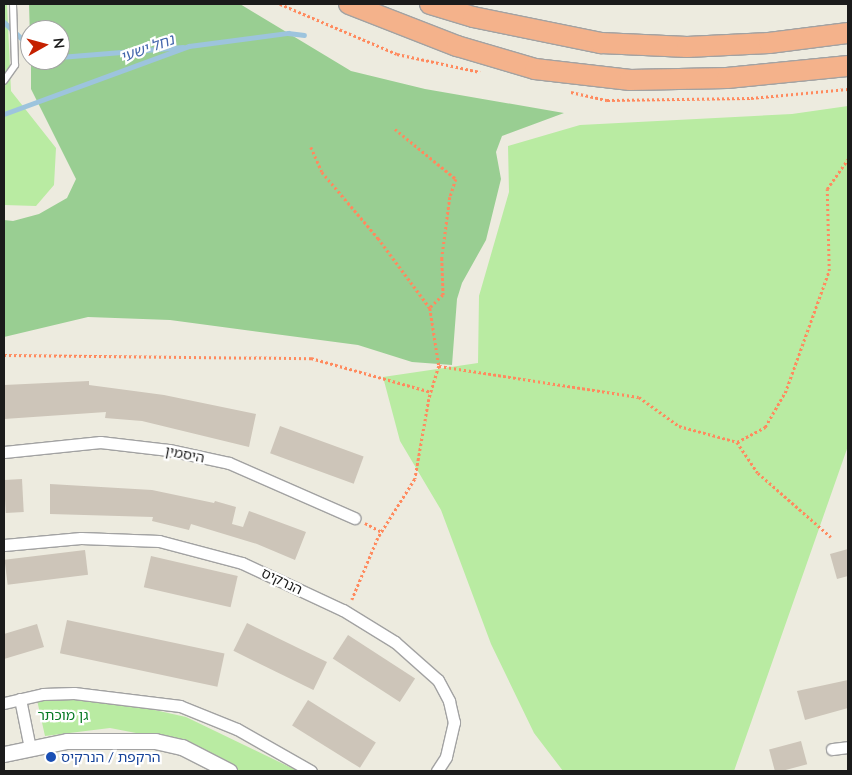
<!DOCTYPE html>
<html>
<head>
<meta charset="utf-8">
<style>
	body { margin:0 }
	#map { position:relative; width:852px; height:775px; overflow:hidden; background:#edebdf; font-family:Lato,"Noto Sans Hebrew",sans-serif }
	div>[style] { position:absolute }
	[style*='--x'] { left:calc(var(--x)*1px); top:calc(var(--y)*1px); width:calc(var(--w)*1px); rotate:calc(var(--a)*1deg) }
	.grass>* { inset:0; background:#b9eba2 }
	.forest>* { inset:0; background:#99ce92 }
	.stream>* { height:4.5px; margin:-2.25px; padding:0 2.25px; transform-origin:2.25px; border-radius:2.25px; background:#9dc4dd }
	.building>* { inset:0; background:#cdc5b9; transform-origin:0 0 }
	.path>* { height:2.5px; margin-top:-1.25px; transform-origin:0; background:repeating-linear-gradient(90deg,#ff8a5e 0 2.5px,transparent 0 5px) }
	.roads { filter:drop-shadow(1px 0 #a2a2a2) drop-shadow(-1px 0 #a2a2a2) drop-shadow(0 1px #a2a2a2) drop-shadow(0 -1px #a2a2a2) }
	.service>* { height:5.5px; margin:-2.75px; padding:0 2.75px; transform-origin:2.75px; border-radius:2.75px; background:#fff }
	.minor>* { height:11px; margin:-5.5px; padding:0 5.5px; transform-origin:5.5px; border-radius:5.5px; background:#fff }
	.tertiary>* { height:15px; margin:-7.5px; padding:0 7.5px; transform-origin:7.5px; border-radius:7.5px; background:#fff }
	.trunk>* { height:20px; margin:-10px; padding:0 10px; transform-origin:10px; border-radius:10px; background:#f4b28b }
	.dots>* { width:14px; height:14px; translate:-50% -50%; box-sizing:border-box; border:2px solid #fff; border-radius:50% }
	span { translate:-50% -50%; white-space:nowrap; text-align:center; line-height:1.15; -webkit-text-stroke:4.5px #fff; paint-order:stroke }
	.street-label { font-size:14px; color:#1b1b1b }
	.park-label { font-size:14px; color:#077a24 }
	.transit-label { font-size:14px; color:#164399 }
	.left { translate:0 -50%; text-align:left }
	.water-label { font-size:15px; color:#4567ad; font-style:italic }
	.frame { position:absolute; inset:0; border:5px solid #1b1b1b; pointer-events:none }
	.north { position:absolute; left:20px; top:20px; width:50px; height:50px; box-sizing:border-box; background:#fff; border:1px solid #a4a4a4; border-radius:50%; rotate:83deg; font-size:14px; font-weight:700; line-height:20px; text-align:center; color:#1b1b1b }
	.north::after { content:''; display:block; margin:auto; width:18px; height:22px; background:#c52100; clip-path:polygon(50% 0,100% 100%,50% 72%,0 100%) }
</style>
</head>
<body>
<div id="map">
	<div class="grass">
		<div style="clip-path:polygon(4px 4px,7px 4px,11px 91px,56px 148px,54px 185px,36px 206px,4px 205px)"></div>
		<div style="clip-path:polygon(848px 106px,848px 446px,734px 771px,563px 771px,534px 733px,491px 644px,441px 510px,400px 441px,383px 377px,478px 363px,479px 296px,509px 192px,508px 146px,580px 125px,792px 114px)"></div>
		<div style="clip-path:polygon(101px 698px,186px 717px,298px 771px,237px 771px,183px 742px,110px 728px,45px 736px,37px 700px)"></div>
	</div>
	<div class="forest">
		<div style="clip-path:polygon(29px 4px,240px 4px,351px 71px,425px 89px,564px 113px,502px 136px,496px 152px,501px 179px,486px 240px,462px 283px,457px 299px,452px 365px,412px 362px,358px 345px,170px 320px,88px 317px,4px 337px,4px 220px,13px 221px,39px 214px,67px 198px,76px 179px,31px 89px,31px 60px,60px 60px,60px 30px,30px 30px,30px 38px)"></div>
	</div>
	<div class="stream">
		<div style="--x:4;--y:22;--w:35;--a:43"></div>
		<div style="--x:60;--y:57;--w:123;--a:-4.6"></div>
		<div style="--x:4;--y:114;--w:197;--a:-20.2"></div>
		<div style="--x:189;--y:46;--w:100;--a:-7.5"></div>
		<div style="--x:288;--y:33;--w:16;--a:7"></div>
	</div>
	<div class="building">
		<div style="clip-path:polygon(89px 381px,89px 385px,164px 395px,256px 414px,249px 447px,142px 421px,105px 418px,106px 412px,4px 419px,4px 385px)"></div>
		<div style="left:280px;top:426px;width:89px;height:29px;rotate:20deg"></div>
		<div style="left:22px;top:479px;width:33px;height:18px;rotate:87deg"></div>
		<div style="clip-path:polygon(50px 484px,152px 490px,214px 503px,215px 501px,236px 507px,232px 524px,243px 527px,249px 511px,306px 532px,295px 560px,257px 544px,191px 524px,189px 530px,152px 521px,153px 517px,50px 514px)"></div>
		<div style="clip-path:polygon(848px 549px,848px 576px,837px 579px,830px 554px)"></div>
		<div style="left:85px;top:550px;width:25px;height:81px;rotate:83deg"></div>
		<div style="left:151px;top:556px;width:89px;height:32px;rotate:13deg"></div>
		<div style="left:67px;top:620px;width:161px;height:34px;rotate:12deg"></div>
		<div style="left:247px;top:623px;width:89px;height:31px;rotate:26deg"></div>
		<div style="clip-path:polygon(37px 624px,44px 647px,4px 659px,4px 634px)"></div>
		<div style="left:348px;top:635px;width:80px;height:28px;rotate:33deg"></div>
		<div style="clip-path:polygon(848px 680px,848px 708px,805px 720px,797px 691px)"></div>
		<div style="left:308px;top:700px;width:80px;height:30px;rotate:32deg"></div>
		<div style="left:801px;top:741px;width:24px;height:33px;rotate:75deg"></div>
	</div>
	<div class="path">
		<div style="--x:280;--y:4;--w:127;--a:23.1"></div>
		<div style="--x:397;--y:54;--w:85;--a:12.2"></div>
		<div style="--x:571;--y:92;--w:37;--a:13"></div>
		<div style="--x:607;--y:100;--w:144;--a:-0.8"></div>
		<div style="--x:751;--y:98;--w:97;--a:-5.3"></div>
		<div style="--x:395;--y:129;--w:79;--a:39.3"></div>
		<div style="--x:456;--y:179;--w:19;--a:108"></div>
		<div style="--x:450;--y:197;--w:62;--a:97.5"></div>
		<div style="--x:442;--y:258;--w:37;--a:88"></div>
		<div style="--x:443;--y:295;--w:18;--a:135"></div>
		<div style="--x:311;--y:147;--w:27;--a:66"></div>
		<div style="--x:322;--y:172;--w:87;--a:49.7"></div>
		<div style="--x:378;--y:238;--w:87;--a:53.4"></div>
		<div style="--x:430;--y:308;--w:59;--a:81.2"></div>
		<div style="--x:439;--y:366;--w:34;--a:107"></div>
		<div style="--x:429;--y:399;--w:81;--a:99.9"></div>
		<div style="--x:415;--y:479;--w:70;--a:122.1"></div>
		<div style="--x:378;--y:538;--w:67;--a:112.8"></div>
		<div style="--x:4;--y:355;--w:307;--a:0.6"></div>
		<div style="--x:311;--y:358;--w:125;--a:15.8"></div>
		<div style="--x:439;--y:366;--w:202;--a:8.8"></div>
		<div style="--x:639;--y:397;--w:49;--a:35.9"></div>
		<div style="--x:679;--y:426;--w:60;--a:15.4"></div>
		<div style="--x:737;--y:442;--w:37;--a:56"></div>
		<div style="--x:758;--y:473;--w:97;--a:41.2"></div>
		<div style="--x:737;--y:442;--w:32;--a:-28"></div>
		<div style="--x:765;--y:427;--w:39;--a:-60"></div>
		<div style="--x:785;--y:393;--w:130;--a:-70.2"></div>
		<div style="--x:829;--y:271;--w:82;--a:-91.4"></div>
		<div style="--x:827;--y:189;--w:37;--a:-55"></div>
		<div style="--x:365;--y:523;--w:19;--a:28"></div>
	</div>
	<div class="roads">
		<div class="service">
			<div style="--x:4;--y:81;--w:19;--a:-55"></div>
			<div style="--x:15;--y:65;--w:61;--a:-91.9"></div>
		</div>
		<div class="minor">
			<div style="--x:4;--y:452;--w:97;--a:-5.9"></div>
			<div style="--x:100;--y:442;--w:69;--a:6.6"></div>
			<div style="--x:169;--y:450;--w:61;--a:12.2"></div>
			<div style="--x:229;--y:463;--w:137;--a:23.7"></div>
			<div style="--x:4;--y:545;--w:77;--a:-5.2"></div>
			<div style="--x:81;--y:538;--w:78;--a:2.2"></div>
			<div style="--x:159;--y:541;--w:86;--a:14.8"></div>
			<div style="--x:242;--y:563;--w:111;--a:25"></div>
			<div style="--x:343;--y:610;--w:61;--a:31.6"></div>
			<div style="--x:395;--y:642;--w:57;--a:41.5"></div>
			<div style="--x:438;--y:680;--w:24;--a:62"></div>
			<div style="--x:449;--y:701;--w:22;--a:77"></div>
			<div style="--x:454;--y:722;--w:36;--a:103"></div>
			<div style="--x:446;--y:757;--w:17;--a:123"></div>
			<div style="--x:20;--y:699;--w:50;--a:78.5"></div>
			<div style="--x:4;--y:703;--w:40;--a:-13"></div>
			<div style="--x:43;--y:694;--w:31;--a:-2"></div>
			<div style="--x:74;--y:693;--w:107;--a:7"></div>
			<div style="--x:180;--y:706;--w:61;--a:22"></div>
			<div style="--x:237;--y:729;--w:85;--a:29.6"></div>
			<div style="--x:832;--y:749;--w:16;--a:-7"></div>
		</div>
		<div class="tertiary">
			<div style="--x:4;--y:754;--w:64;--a:-11.7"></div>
			<div style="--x:67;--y:741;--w:88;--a:0"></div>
			<div style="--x:155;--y:741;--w:28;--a:13"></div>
			<div style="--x:182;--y:747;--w:53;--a:27.1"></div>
		</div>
		<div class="trunk">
			<div style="--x:349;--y:4;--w:116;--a:21.3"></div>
			<div style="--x:457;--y:46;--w:81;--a:16.4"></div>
			<div style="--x:535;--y:69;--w:96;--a:6.6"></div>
			<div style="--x:630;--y:80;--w:97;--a:-1.2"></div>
			<div style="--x:727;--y:78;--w:122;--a:-5.7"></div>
			<div style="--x:430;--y:4;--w:45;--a:16.8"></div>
			<div style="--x:473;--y:17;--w:131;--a:11.5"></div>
			<div style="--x:601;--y:43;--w:86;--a:2.7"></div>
			<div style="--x:687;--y:47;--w:82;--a:-2.8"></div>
			<div style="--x:769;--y:43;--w:80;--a:-7.2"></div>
		</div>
	</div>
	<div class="dots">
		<div style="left:51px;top:757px;background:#1a4fb4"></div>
	</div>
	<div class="street-label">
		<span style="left:185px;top:454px;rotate:11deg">היסמין</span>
		<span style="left:282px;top:581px;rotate:25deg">הנרקיס</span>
	</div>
	<div class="park-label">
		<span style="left:63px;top:715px">גן מוכתר</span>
	</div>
	<div class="transit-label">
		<span class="left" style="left:61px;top:757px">הרקפת / הנרקיס</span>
	</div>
	<div class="water-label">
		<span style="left:147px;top:48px;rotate:-20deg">נחל ישעי</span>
	</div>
	<div class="frame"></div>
	<div class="north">N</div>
</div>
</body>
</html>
